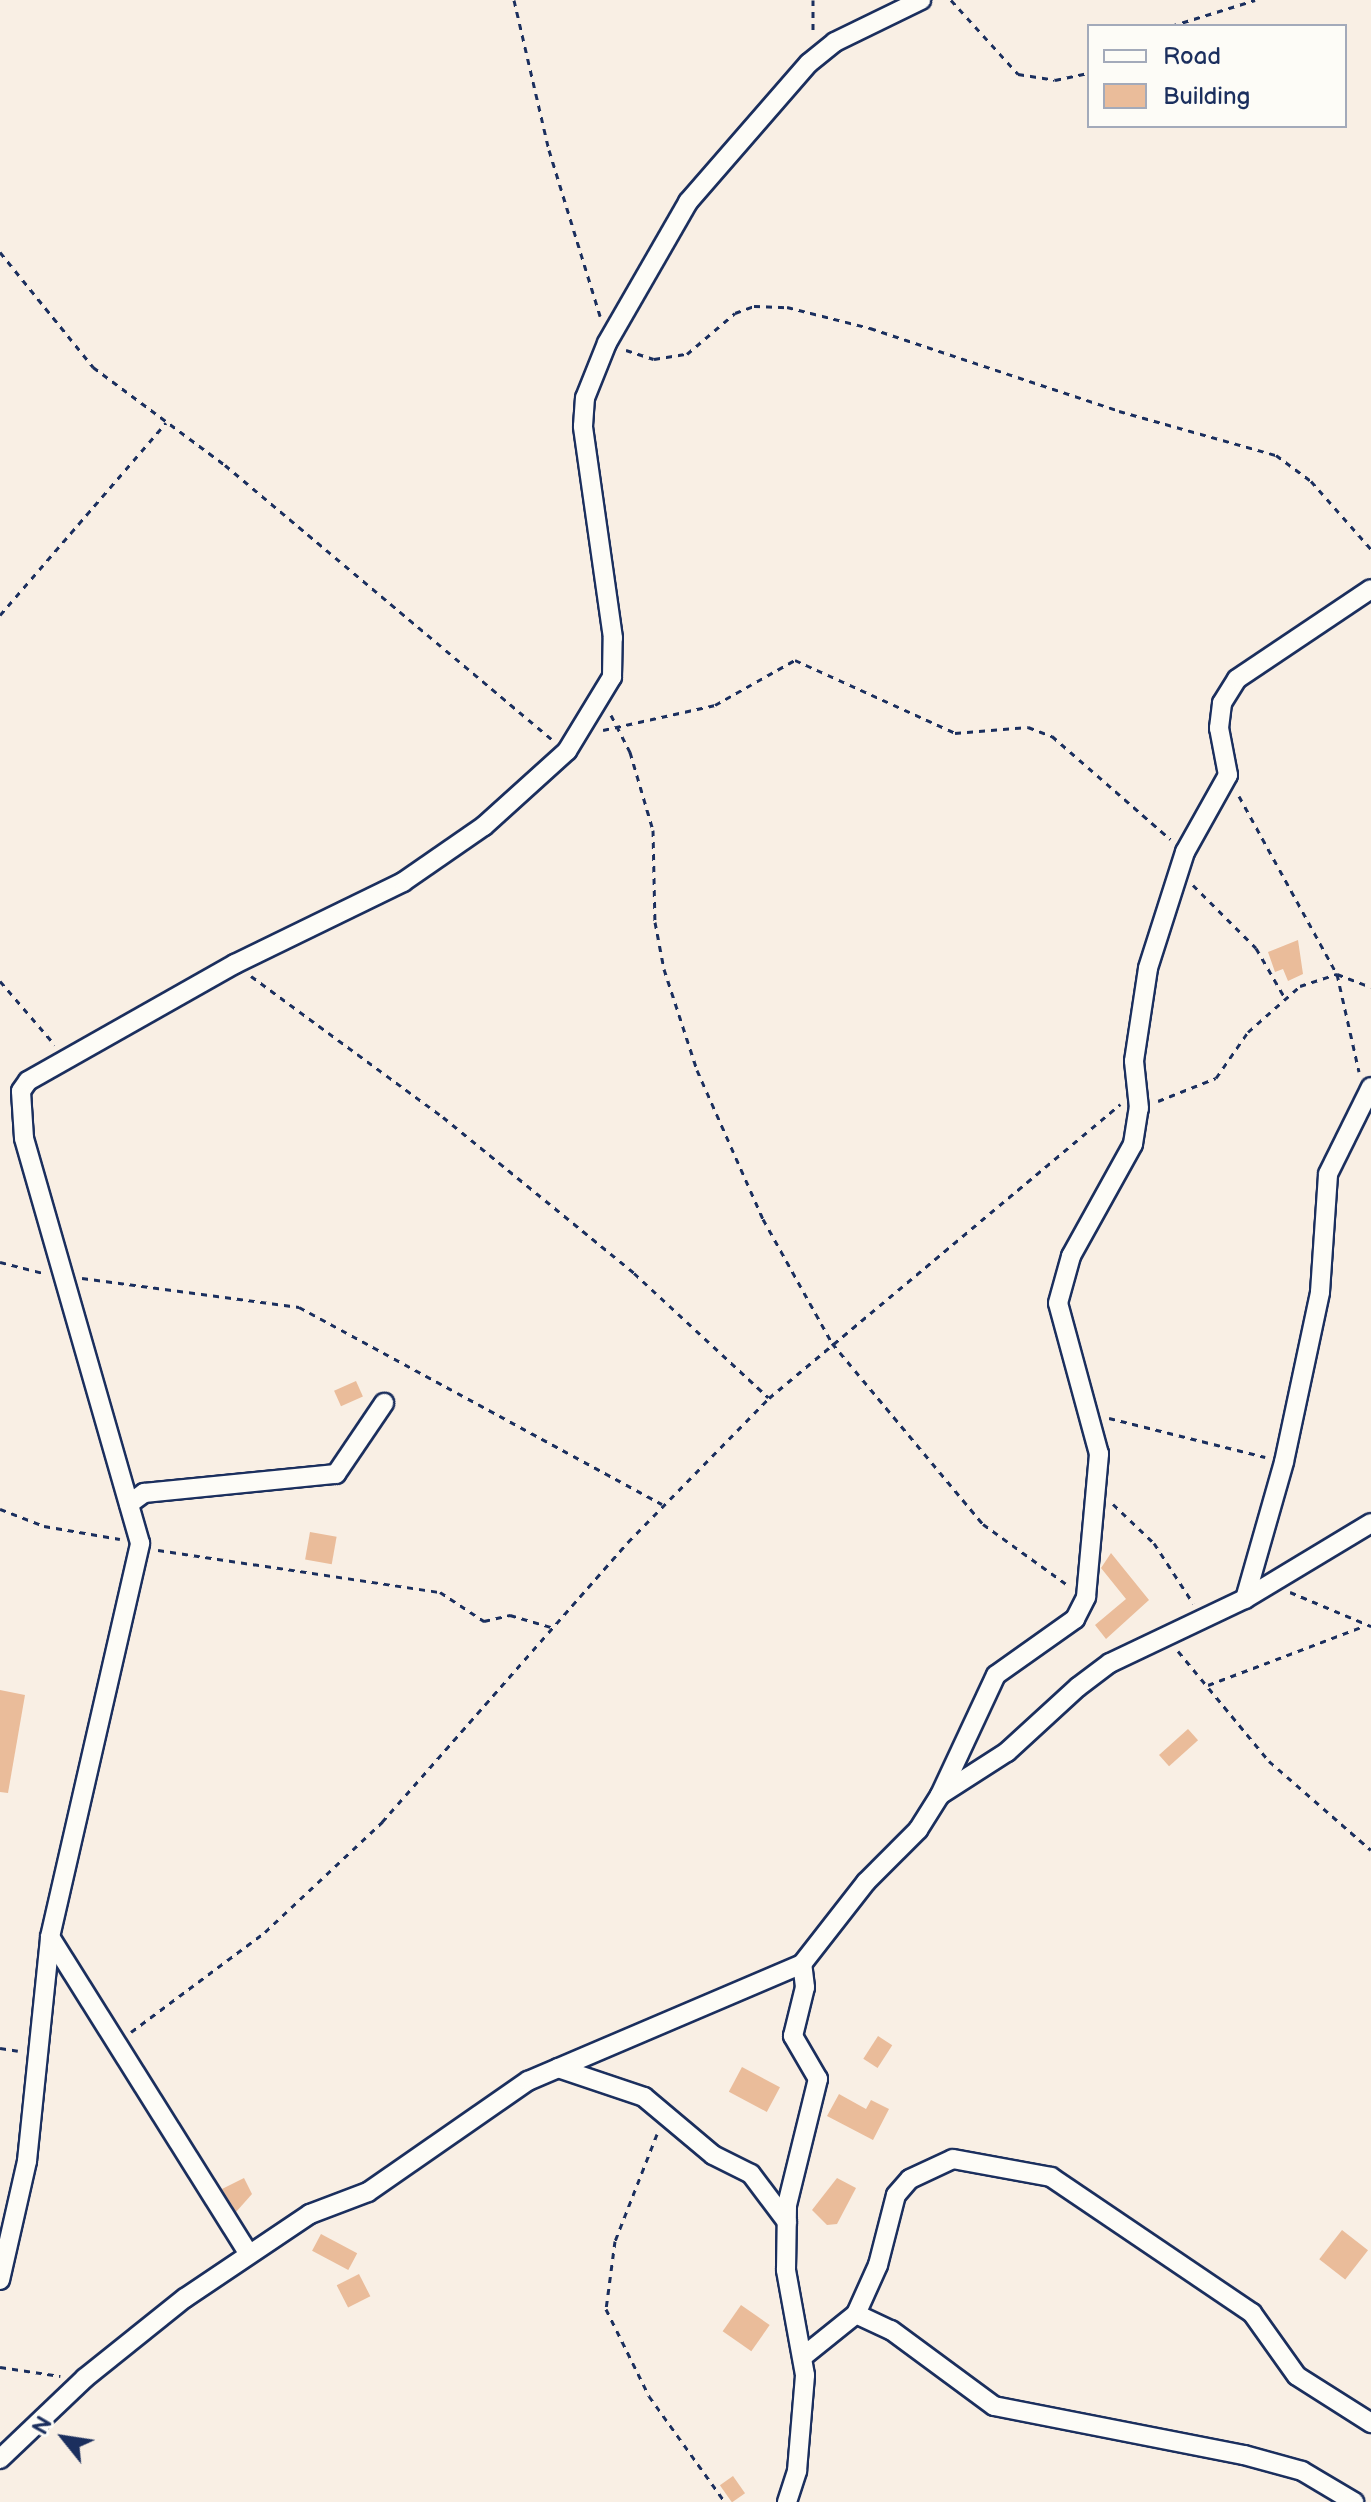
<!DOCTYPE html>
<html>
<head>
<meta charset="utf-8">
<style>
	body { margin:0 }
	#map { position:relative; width:1371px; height:2502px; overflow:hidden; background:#f9efe4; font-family:"Balsamiq Sans",sans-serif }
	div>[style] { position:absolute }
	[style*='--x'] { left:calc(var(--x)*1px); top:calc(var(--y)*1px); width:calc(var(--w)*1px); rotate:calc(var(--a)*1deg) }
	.building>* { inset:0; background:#eabc9a; transform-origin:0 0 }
	.path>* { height:3px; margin-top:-1.5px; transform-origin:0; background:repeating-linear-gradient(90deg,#1b2f5e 0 6px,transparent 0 12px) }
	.roads { filter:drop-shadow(2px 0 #1b2f5e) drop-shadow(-2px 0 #1b2f5e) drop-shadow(0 2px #1b2f5e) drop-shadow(0 -2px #1b2f5e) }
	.minor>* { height:18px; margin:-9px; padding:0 9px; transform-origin:9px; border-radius:9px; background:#fdfcf7 }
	span { translate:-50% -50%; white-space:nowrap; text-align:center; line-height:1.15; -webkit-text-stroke:6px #fdfcf7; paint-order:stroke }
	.legend { position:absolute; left:1087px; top:24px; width:260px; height:104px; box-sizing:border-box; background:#fdfcf7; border:2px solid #a3aaba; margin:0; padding:10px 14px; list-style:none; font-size:24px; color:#1b2f5e }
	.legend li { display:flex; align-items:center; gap:16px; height:40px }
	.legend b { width:40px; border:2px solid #a3aaba }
	.north { position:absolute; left:24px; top:2398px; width:80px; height:80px; -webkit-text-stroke:6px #fdfcf7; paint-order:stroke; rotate:300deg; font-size:22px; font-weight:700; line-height:32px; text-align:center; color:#1b2f5e }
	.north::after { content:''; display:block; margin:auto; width:28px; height:36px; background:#1b2f5e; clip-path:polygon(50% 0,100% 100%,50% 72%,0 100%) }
</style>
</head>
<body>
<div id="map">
	<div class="building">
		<div style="clip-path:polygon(1298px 940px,1303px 974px,1288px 981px,1283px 969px,1275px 972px,1268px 952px)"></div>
		<div style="left:356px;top:1381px;width:17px;height:24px;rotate:66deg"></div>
		<div style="left:310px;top:1532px;width:27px;height:28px;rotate:10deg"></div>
		<div style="clip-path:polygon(1111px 1553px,1149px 1600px,1106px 1639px,1095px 1625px,1126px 1599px,1101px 1568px)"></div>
		<div style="clip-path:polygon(0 1690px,25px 1695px,8px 1793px,0 1792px)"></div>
		<div style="left:1188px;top:1729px;width:15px;height:39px;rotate:48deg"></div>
		<div style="left:878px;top:2036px;width:17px;height:27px;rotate:33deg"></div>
		<div style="left:742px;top:2067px;width:43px;height:28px;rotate:28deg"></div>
		<div style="clip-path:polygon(839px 2094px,866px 2109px,871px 2100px,889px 2109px,873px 2140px,827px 2116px)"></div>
		<div style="clip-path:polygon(244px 2178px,252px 2194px,236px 2212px,222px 2189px)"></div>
		<div style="clip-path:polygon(837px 2178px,856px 2188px,837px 2224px,827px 2225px,812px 2210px)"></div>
		<div style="left:1342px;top:2230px;width:33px;height:37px;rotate:38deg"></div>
		<div style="left:321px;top:2234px;width:41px;height:19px;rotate:28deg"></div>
		<div style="left:359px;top:2274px;width:25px;height:25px;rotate:63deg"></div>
		<div style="left:741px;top:2305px;width:35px;height:32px;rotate:35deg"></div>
		<div style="left:733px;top:2476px;width:21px;height:16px;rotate:55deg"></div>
	</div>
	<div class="path">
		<div style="--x:514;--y:0;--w:154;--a:76.9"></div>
		<div style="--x:549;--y:150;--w:174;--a:72.9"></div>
		<div style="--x:813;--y:0;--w:35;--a:90"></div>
		<div style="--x:951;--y:0;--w:100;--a:47.8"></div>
		<div style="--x:1018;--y:74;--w:37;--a:9"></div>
		<div style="--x:1055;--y:80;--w:35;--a:-12"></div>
		<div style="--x:1171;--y:26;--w:88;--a:-17.2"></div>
		<div style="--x:0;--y:252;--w:148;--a:51"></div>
		<div style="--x:93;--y:367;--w:164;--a:36.6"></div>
		<div style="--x:225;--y:465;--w:426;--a:40"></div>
		<div style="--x:626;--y:350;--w:29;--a:18"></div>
		<div style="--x:654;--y:359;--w:33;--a:-9"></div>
		<div style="--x:687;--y:354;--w:63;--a:-40.5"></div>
		<div style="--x:735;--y:313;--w:20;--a:-20"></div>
		<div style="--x:754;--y:306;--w:33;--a:2"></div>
		<div style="--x:787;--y:307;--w:86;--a:14.2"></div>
		<div style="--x:870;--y:328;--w:262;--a:18.4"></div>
		<div style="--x:1119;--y:411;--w:163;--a:15.7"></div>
		<div style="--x:1276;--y:455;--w:44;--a:36.6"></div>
		<div style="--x:1311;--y:481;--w:91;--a:48.6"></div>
		<div style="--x:0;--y:615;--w:254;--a:-49.2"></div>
		<div style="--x:611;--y:715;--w:42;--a:62.8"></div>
		<div style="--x:630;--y:752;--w:81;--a:73.6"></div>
		<div style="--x:653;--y:830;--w:92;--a:88.8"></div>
		<div style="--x:655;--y:922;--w:48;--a:79.2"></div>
		<div style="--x:664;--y:969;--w:106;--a:71.9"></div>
		<div style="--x:697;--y:1070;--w:163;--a:66.1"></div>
		<div style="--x:763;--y:1219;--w:142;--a:60.9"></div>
		<div style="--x:832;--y:1343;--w:236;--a:50.2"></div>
		<div style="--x:983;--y:1524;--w:106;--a:35.8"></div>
		<div style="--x:603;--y:730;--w:115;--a:-12.6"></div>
		<div style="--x:715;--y:705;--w:92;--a:-29.4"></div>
		<div style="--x:795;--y:660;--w:176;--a:24.5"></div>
		<div style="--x:955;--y:733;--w:73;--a:-4.7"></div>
		<div style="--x:1028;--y:727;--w:26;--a:21"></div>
		<div style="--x:1052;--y:736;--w:157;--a:41.1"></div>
		<div style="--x:1239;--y:796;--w:203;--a:61.2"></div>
		<div style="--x:1337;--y:974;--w:100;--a:77.3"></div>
		<div style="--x:1193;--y:885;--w:89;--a:45"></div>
		<div style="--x:1256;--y:948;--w:58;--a:59.9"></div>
		<div style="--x:251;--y:976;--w:238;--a:36.3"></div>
		<div style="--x:443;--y:1117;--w:247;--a:39.2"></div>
		<div style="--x:634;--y:1273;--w:183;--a:42.8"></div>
		<div style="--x:0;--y:981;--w:84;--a:49.3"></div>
		<div style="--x:1158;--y:1101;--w:62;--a:-21.6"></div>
		<div style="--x:1216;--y:1078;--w:56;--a:-55.2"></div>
		<div style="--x:1248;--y:1032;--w:69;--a:-41.5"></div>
		<div style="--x:1300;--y:986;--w:39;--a:-18"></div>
		<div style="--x:1337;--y:974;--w:36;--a:21"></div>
		<div style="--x:0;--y:1262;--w:44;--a:14.3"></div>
		<div style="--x:82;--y:1278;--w:219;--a:7.6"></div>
		<div style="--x:299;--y:1307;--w:413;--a:28.5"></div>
		<div style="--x:1109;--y:1418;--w:161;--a:14"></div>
		<div style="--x:1113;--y:1504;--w:57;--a:43.6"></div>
		<div style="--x:1154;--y:1543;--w:72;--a:57"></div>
		<div style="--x:0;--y:1509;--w:47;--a:21.1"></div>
		<div style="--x:44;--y:1526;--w:77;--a:9.7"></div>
		<div style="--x:158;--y:1550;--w:285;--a:8.5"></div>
		<div style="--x:440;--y:1592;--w:53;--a:33.4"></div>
		<div style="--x:484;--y:1621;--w:27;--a:-13"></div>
		<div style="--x:510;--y:1615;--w:43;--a:16.3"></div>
		<div style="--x:1290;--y:1592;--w:88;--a:22.8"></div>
		<div style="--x:1178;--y:1651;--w:143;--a:50.4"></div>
		<div style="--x:1269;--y:1761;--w:135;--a:41.1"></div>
		<div style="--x:1208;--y:1685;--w:167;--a:-20.7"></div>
		<div style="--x:131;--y:2032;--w:167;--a:-36.7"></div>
		<div style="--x:265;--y:1932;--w:161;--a:-43.2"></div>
		<div style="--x:382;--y:1822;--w:373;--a:-48.7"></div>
		<div style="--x:628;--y:1542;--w:202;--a:-45.6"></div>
		<div style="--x:769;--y:1398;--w:458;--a:-39.9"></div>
		<div style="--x:0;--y:2048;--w:18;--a:9"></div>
		<div style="--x:657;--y:2134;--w:115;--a:111.4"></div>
		<div style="--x:615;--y:2241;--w:69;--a:97.5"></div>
		<div style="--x:606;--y:2309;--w:97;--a:63.7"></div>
		<div style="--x:649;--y:2396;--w:130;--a:54.4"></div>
		<div style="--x:0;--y:2367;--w:61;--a:8.5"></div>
	</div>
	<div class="roads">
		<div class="minor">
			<div style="--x:129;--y:1504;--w:19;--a:-36"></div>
			<div style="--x:144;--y:1493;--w:193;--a:-5.7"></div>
			<div style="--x:336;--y:1474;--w:86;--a:-55.9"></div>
			<div style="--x:1245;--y:1599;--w:142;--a:-74.1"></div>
			<div style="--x:1284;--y:1462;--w:174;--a:-78"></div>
			<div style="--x:1320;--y:1292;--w:118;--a:-86.1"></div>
			<div style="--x:1328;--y:1174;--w:97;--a:-63.7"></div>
			<div style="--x:940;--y:1795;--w:132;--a:-65"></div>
			<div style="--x:996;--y:1675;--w:97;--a:-35.3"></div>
			<div style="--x:1075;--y:1619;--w:25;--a:-63"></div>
			<div style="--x:1086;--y:1597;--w:144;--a:-84.8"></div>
			<div style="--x:1099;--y:1454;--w:156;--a:-105.2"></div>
			<div style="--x:1058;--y:1303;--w:49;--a:-74.5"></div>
			<div style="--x:1071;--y:1256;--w:128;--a:-61"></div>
			<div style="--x:1133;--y:1144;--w:36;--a:-81"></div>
			<div style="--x:1139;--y:1108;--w:47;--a:-96.1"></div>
			<div style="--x:1134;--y:1061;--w:94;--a:-81.4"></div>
			<div style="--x:1148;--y:968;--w:122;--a:-72.3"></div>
			<div style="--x:1185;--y:852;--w:88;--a:-60.8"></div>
			<div style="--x:1228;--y:775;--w:48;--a:-100.8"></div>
			<div style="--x:1219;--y:728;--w:25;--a:-83"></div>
			<div style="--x:1222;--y:703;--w:28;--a:-58"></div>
			<div style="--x:1237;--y:679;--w:161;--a:-33.9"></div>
			<div style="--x:50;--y:1937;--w:373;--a:57.9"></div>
			<div style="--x:558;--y:2068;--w:91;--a:18.6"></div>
			<div style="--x:644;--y:2097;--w:90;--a:40"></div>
			<div style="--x:713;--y:2155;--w:42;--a:26.6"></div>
			<div style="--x:751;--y:2174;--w:60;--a:53.1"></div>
			<div style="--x:0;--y:2280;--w:122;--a:-77.2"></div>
			<div style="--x:27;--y:2161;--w:225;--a:-84.1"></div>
			<div style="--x:50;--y:1937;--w:404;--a:-77.1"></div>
			<div style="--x:140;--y:1543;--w:421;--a:-106"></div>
			<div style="--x:24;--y:1138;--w:47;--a:-93.7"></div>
			<div style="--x:21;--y:1091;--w:12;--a:-55"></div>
			<div style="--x:28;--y:1081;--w:238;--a:-29.5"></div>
			<div style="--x:235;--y:964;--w:187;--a:-26"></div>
			<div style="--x:403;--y:882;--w:98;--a:-34.7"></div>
			<div style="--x:484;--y:826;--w:112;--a:-42.1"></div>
			<div style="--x:567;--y:751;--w:87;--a:-58.7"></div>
			<div style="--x:612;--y:677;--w:39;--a:-89"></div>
			<div style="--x:613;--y:638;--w:214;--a:-98.1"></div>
			<div style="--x:583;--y:426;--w:28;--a:-86"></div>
			<div style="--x:585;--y:398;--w:59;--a:-68.2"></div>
			<div style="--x:607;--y:343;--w:163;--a:-60.1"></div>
			<div style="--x:688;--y:202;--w:184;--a:-49"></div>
			<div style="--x:809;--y:63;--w:33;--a:-39"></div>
			<div style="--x:835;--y:42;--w:96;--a:-26"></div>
			<div style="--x:856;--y:2314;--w:54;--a:-65.8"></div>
			<div style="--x:878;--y:2265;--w:72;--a:-75.6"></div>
			<div style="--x:896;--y:2195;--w:21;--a:-49"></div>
			<div style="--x:910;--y:2179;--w:47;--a:-24.9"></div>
			<div style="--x:953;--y:2159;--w:100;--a:10.4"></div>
			<div style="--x:1051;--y:2177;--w:243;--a:34.1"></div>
			<div style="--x:1252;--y:2313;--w:77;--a:54.5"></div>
			<div style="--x:1297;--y:2376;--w:88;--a:32.4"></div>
			<div style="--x:805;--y:2355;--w:65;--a:-38.8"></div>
			<div style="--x:856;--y:2314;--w:38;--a:25"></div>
			<div style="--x:891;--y:2330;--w:128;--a:36.4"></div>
			<div style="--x:994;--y:2406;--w:255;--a:11.1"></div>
			<div style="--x:1244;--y:2455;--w:60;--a:15.4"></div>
			<div style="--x:1302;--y:2471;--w:61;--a:30.8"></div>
			<div style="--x:0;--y:2459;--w:117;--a:-43.6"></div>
			<div style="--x:85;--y:2378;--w:128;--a:-38.7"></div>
			<div style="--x:185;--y:2298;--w:151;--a:-33.9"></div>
			<div style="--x:310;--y:2214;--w:62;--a:-20.8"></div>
			<div style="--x:368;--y:2192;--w:195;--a:-34.8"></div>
			<div style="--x:528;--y:2081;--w:298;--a:-23.1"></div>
			<div style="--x:802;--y:1964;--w:104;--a:-52"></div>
			<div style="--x:866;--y:1882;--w:74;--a:-45"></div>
			<div style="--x:918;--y:1830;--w:41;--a:-57.8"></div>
			<div style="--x:940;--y:1795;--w:80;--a:-32.7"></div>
			<div style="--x:1007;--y:1752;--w:96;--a:-42.5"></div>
			<div style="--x:1078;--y:1687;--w:40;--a:-37"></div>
			<div style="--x:1110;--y:1663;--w:149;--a:-25.4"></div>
			<div style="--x:1245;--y:1599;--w:147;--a:-31.1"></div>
			<div style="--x:787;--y:2502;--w:33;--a:-72"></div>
			<div style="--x:797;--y:2471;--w:96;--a:-85.2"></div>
			<div style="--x:805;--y:2375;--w:107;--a:-100.3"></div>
			<div style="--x:786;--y:2270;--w:65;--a:-89.1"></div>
			<div style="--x:787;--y:2205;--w:130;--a:-76.2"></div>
			<div style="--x:818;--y:2079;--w:50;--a:-120.2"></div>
			<div style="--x:793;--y:2036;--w:50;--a:-76.2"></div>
			<div style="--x:805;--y:1987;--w:23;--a:-97"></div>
		</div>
	</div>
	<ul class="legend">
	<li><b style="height:10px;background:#fdfcf7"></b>Road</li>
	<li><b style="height:22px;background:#eabc9a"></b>Building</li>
	</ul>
	<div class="north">N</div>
</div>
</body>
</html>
